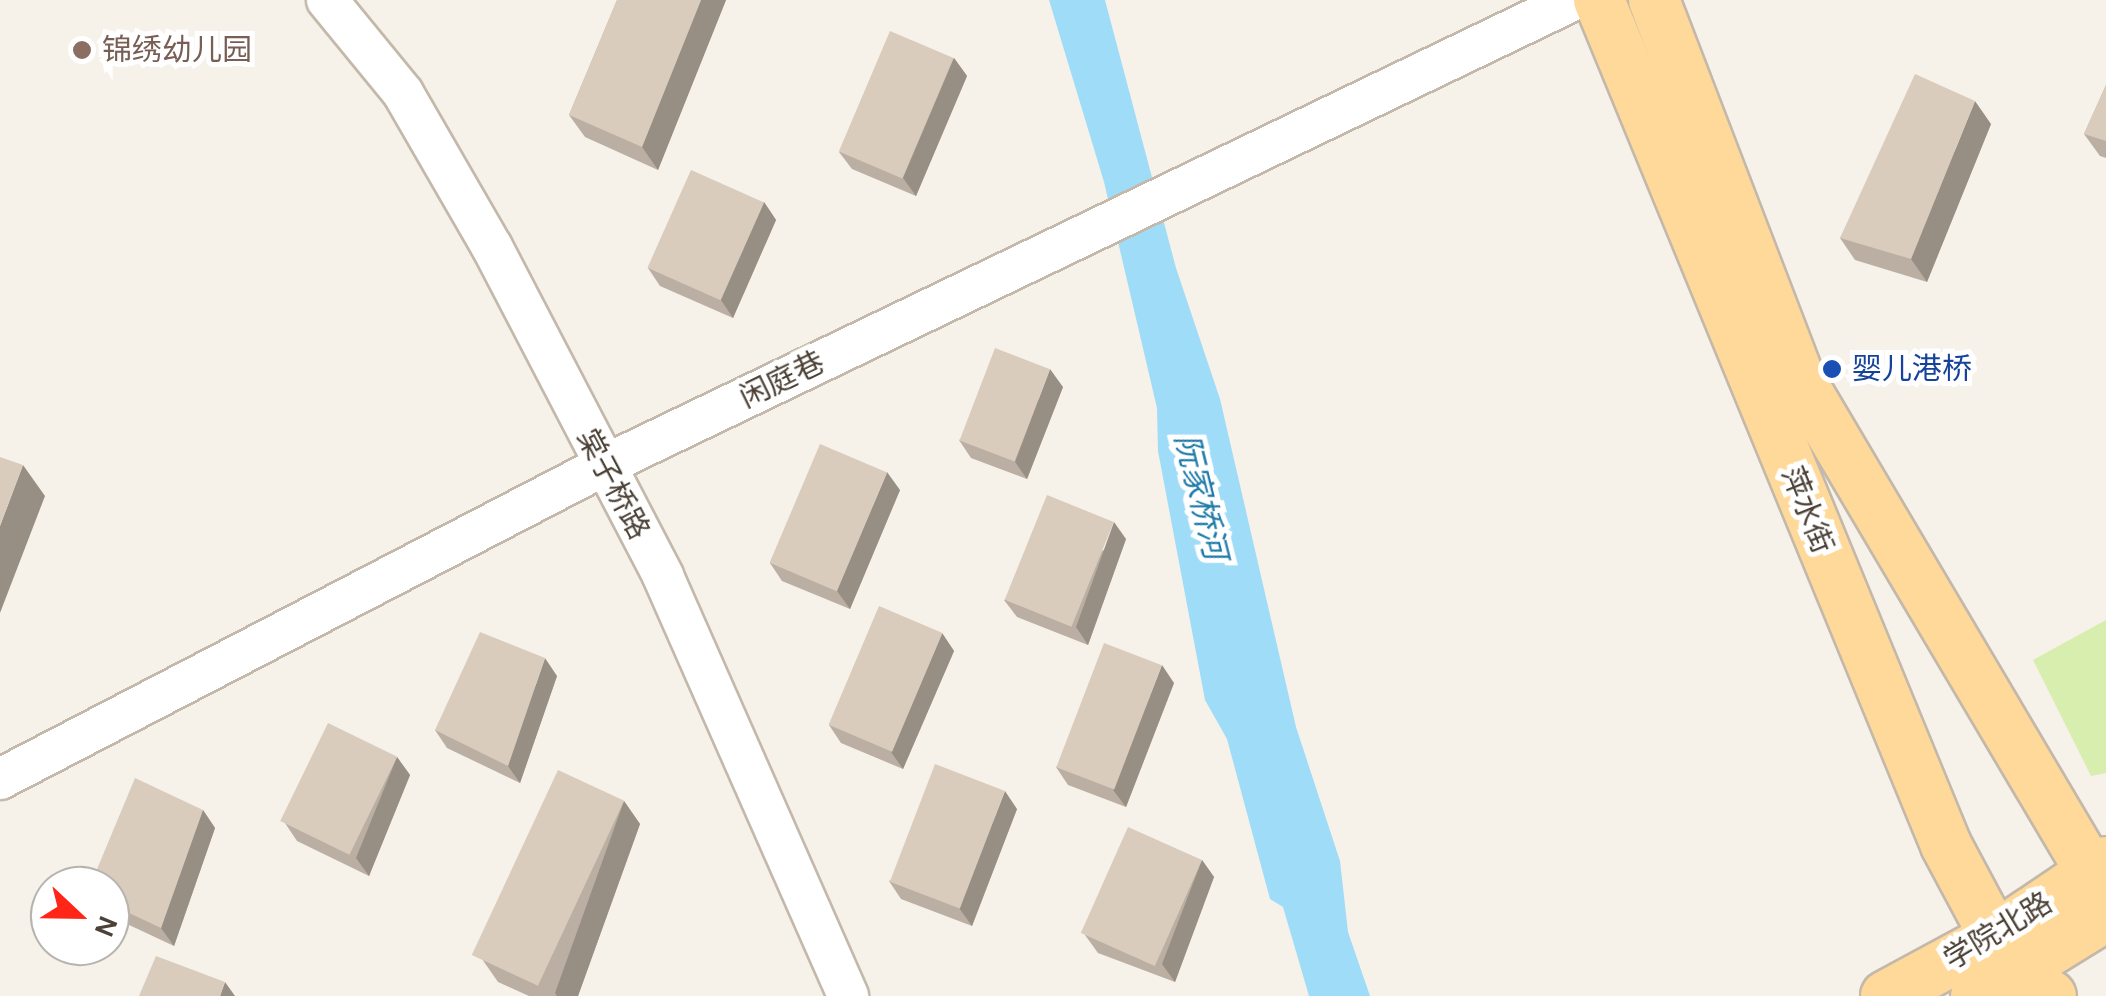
<!DOCTYPE html>
<html>
<head>
<meta charset="utf-8">
<style>
	body { margin:0 }
	#map { position:relative; width:2106px; height:996px; overflow:hidden; background:#f6f1e9; font-family:Karla,"Noto Sans SC",sans-serif }
	div>[style] { position:absolute }
	[style*='--x'] { left:calc(var(--x)*1px); top:calc(var(--y)*1px); width:calc(var(--w)*1px); rotate:calc(var(--a)*1deg) }
	.green>* { inset:0; background:#d7eeae }
	.water>* { inset:0; background:#9fdcf8 }
	.roads { filter:drop-shadow(2px 0 #c3b8aa) drop-shadow(-2px 0 #c3b8aa) drop-shadow(0 2px #c3b8aa) drop-shadow(0 -2px #c3b8aa) }
	.minor>* { height:40px; margin:-20px; padding:0 20px; transform-origin:20px; border-radius:20px; background:#fff }
	.major>* { height:50px; margin:-25px; padding:0 25px; transform-origin:25px; border-radius:25px; background:#ffd999 }
	.wall>* { inset:0; background:#bbafa3 }
	.shaded-wall>* { inset:0; background:#988f84 }
	.building>* { inset:0; background:#d9ccbd; transform-origin:0 0 }
	.dots>* { width:28px; height:28px; translate:-50% -50%; box-sizing:border-box; border:5px solid #fff; border-radius:50% }
	span { translate:-50% -50%; white-space:nowrap; text-align:center; line-height:1.15; -webkit-text-stroke:10px #fff; paint-order:stroke }
	.education-label { font-size:30px; color:#785e54 }
	.left { translate:0 -50%; text-align:left }
	.transit-label { font-size:30px; color:#164399 }
	.street-label { font-size:30px; color:#4b4136 }
	.water-label { font-size:32px; color:#1f7aa9; font-style:italic }
	.north { position:absolute; left:30px; top:866px; width:100px; height:100px; box-sizing:border-box; background:#fff; border:2px solid #b7b3af; border-radius:50%; rotate:112deg; font-size:28px; font-weight:700; line-height:40px; text-align:center; color:#4b4136 }
	.north::after { content:''; display:block; margin:auto; width:35px; height:45px; background:#ff2617; clip-path:polygon(50% 0,100% 100%,50% 72%,0 100%) }
</style>
</head>
<body>
<div id="map">
	<div class="green">
		<div style="clip-path:polygon(2106px 620px,2106px 773px,2091px 776px,2033px 660px)"></div>
	</div>
	<div class="water">
		<div style="clip-path:polygon(1049px 0,1105px 0,1176px 268px,1220px 399px,1296px 727px,1340px 861px,1348px 932px,1370px 996px,1309px 996px,1283px 907px,1270px 899px,1227px 739px,1205px 700px,1158px 451px,1157px 408px,1104px 182px)"></div>
	</div>
	<div class="roads">
		<div class="minor">
			<div style="--x:327;--y:0;--w:120;--a:50.7"></div>
			<div style="--x:403;--y:93;--w:178;--a:60"></div>
			<div style="--x:492;--y:247;--w:371;--a:62.5"></div>
			<div style="--x:663;--y:576;--w:459;--a:66.2"></div>
			<div style="--x:0;--y:779;--w:679;--a:-27.43"></div>
			<div style="--x:603;--y:466;--w:1077;--a:-25.64"></div>
		</div>
		<div class="major">
			<div style="--x:1599;--y:0;--w:913;--a:67.67"></div>
			<div style="--x:1946;--y:845;--w:146;--a:61.9"></div>
			<div style="--x:2015;--y:974;--w:42;--a:31.4"></div>
			<div style="--x:1654;--y:0;--w:407;--a:69"></div>
			<div style="--x:1800;--y:380;--w:601;--a:59.38"></div>
			<div style="--x:1886;--y:996;--w:124;--a:-28.4"></div>
			<div style="--x:1995;--y:937;--w:134;--a:-34"></div>
			<div style="--x:1976;--y:996;--w:153;--a:-31.6"></div>
		</div>
	</div>
	<div class="wall">
		<div style="clip-path:polygon(617px 0,726px 0,658px 170px,585px 137px,569px 115px)"></div>
		<div style="clip-path:polygon(954px 58px,967px 76px,916px 196px,852px 169px,839px 152px)"></div>
		<div style="clip-path:polygon(2106px 85px,2106px 158px,2100px 156px,2084px 134px)"></div>
		<div style="clip-path:polygon(1991px 124px,1927px 282px,1855px 260px,1840px 238px)"></div>
		<div style="clip-path:polygon(764px 202px,776px 220px,733px 318px,660px 286px,648px 268px)"></div>
		<div style="clip-path:polygon(1063px 387px,1027px 479px,971px 458px,959px 440px)"></div>
		<div style="clip-path:polygon(900px 490px,850px 609px,782px 581px,770px 563px)"></div>
		<div style="clip-path:polygon(1126px 539px,1088px 645px,1017px 617px,1004px 600px)"></div>
		<div style="clip-path:polygon(942px 633px,954px 651px,903px 769px,841px 743px,829px 725px)"></div>
		<div style="clip-path:polygon(557px 676px,520px 783px,447px 748px,435px 730px)"></div>
		<div style="clip-path:polygon(1174px 683px,1126px 807px,1068px 785px,1056px 767px)"></div>
		<div style="clip-path:polygon(397px 757px,410px 775px,369px 876px,297px 841px,285px 823px)"></div>
		<div style="clip-path:polygon(624px 801px,640px 824px,578px 996px,529px 996px,498px 982px,482px 959px)"></div>
		<div style="clip-path:polygon(1017px 809px,972px 926px,901px 899px,889px 881px)"></div>
		<div style="clip-path:polygon(203px 810px,215px 828px,174px 946px,110px 916px,110px 886px)"></div>
		<div style="clip-path:polygon(1202px 860px,1214px 877px,1175px 982px,1098px 953px,1085px 935px)"></div>
	</div>
	<div class="shaded-wall">
		<div style="clip-path:polygon(701px 0,726px 0,658px 170px,642px 147px)"></div>
		<div style="clip-path:polygon(954px 58px,967px 76px,916px 196px,903px 178px)"></div>
		<div style="clip-path:polygon(1975px 101px,1991px 124px,1927px 282px,1911px 259px)"></div>
		<div style="clip-path:polygon(764px 202px,776px 220px,733px 318px,721px 300px)"></div>
		<div style="clip-path:polygon(1050px 369px,1063px 387px,1027px 479px,1015px 462px)"></div>
		<div style="clip-path:polygon(23px 465px,45px 496px,0 613px,0 526px)"></div>
		<div style="clip-path:polygon(887px 472px,900px 490px,850px 609px,837px 591px)"></div>
		<div style="clip-path:polygon(1114px 522px,1126px 539px,1088px 645px,1076px 627px)"></div>
		<div style="clip-path:polygon(942px 633px,954px 651px,903px 769px,891px 752px)"></div>
		<div style="clip-path:polygon(545px 658px,557px 676px,520px 783px,508px 766px)"></div>
		<div style="clip-path:polygon(1162px 665px,1174px 683px,1126px 807px,1113px 790px)"></div>
		<div style="clip-path:polygon(397px 757px,410px 775px,369px 876px,356px 858px)"></div>
		<div style="clip-path:polygon(1005px 791px,1017px 809px,972px 926px,959px 908px)"></div>
		<div style="clip-path:polygon(624px 801px,640px 824px,578px 996px,557px 996px,555px 993px)"></div>
		<div style="clip-path:polygon(203px 810px,215px 828px,174px 946px,161px 928px)"></div>
		<div style="clip-path:polygon(1202px 860px,1214px 877px,1175px 982px,1162px 964px)"></div>
		<div style="clip-path:polygon(225px 982px,235px 996px,220px 996px)"></div>
	</div>
	<div class="building">
		<div style="clip-path:polygon(617px 0,701px 0,642px 147px,569px 115px)"></div>
		<div style="left:890px;top:31px;width:69px;height:131px;rotate:23deg"></div>
		<div style="clip-path:polygon(1915px 74px,1975px 101px,1911px 259px,1840px 238px)"></div>
		<div style="clip-path:polygon(2106px 85px,2106px 141px,2084px 134px)"></div>
		<div style="left:691px;top:170px;width:80px;height:107px;rotate:24deg"></div>
		<div style="left:995px;top:348px;width:59px;height:99px;rotate:21deg"></div>
		<div style="left:820px;top:444px;width:73px;height:129px;rotate:23deg"></div>
		<div style="clip-path:polygon(0 457px,23px 465px,0 526px)"></div>
		<div style="left:1047px;top:495px;width:72px;height:113px;rotate:22deg"></div>
		<div style="left:879px;top:606px;width:69px;height:129px;rotate:23deg"></div>
		<div style="clip-path:polygon(480px 632px,545px 658px,508px 766px,435px 730px)"></div>
		<div style="left:1104px;top:643px;width:62px;height:133px;rotate:21deg"></div>
		<div style="left:328px;top:723px;width:77px;height:109px;rotate:26deg"></div>
		<div style="left:935px;top:764px;width:75px;height:126px;rotate:21deg"></div>
		<div style="left:558px;top:770px;width:73px;height:204px;rotate:25deg"></div>
		<div style="clip-path:polygon(135px 778px,203px 810px,161px 928px,110px 904px,110px 886px,90px 886px)"></div>
		<div style="left:1128px;top:827px;width:81px;height:116px;rotate:24deg"></div>
		<div style="clip-path:polygon(156px 956px,225px 982px,220px 996px,139px 996px)"></div>
	</div>
	<div class="dots">
		<div style="left:82px;top:50px;background:#8d6e63"></div>
		<div style="left:1832px;top:369px;background:#1a4fb4"></div>
	</div>
	<div class="education-label">
		<span class="left" style="left:102px;top:50px">锦绣幼儿园</span>
	</div>
	<div class="transit-label">
		<span class="left" style="left:1852px;top:369px">婴儿港桥</span>
	</div>
	<div class="street-label">
		<span style="left:782px;top:380px;rotate:-26deg">闲庭巷</span>
		<span style="left:613px;top:484px;rotate:62deg">棠子桥路</span>
		<span style="left:1807px;top:510px;rotate:68deg">萍水街</span>
		<span style="left:1998px;top:931px;rotate:-31deg">学院北路</span>
	</div>
	<div class="water-label">
		<span style="left:1200px;top:497px;rotate:76deg">阮家桥河</span>
	</div>
	<div class="north">N</div>
</div>
</body>
</html>
